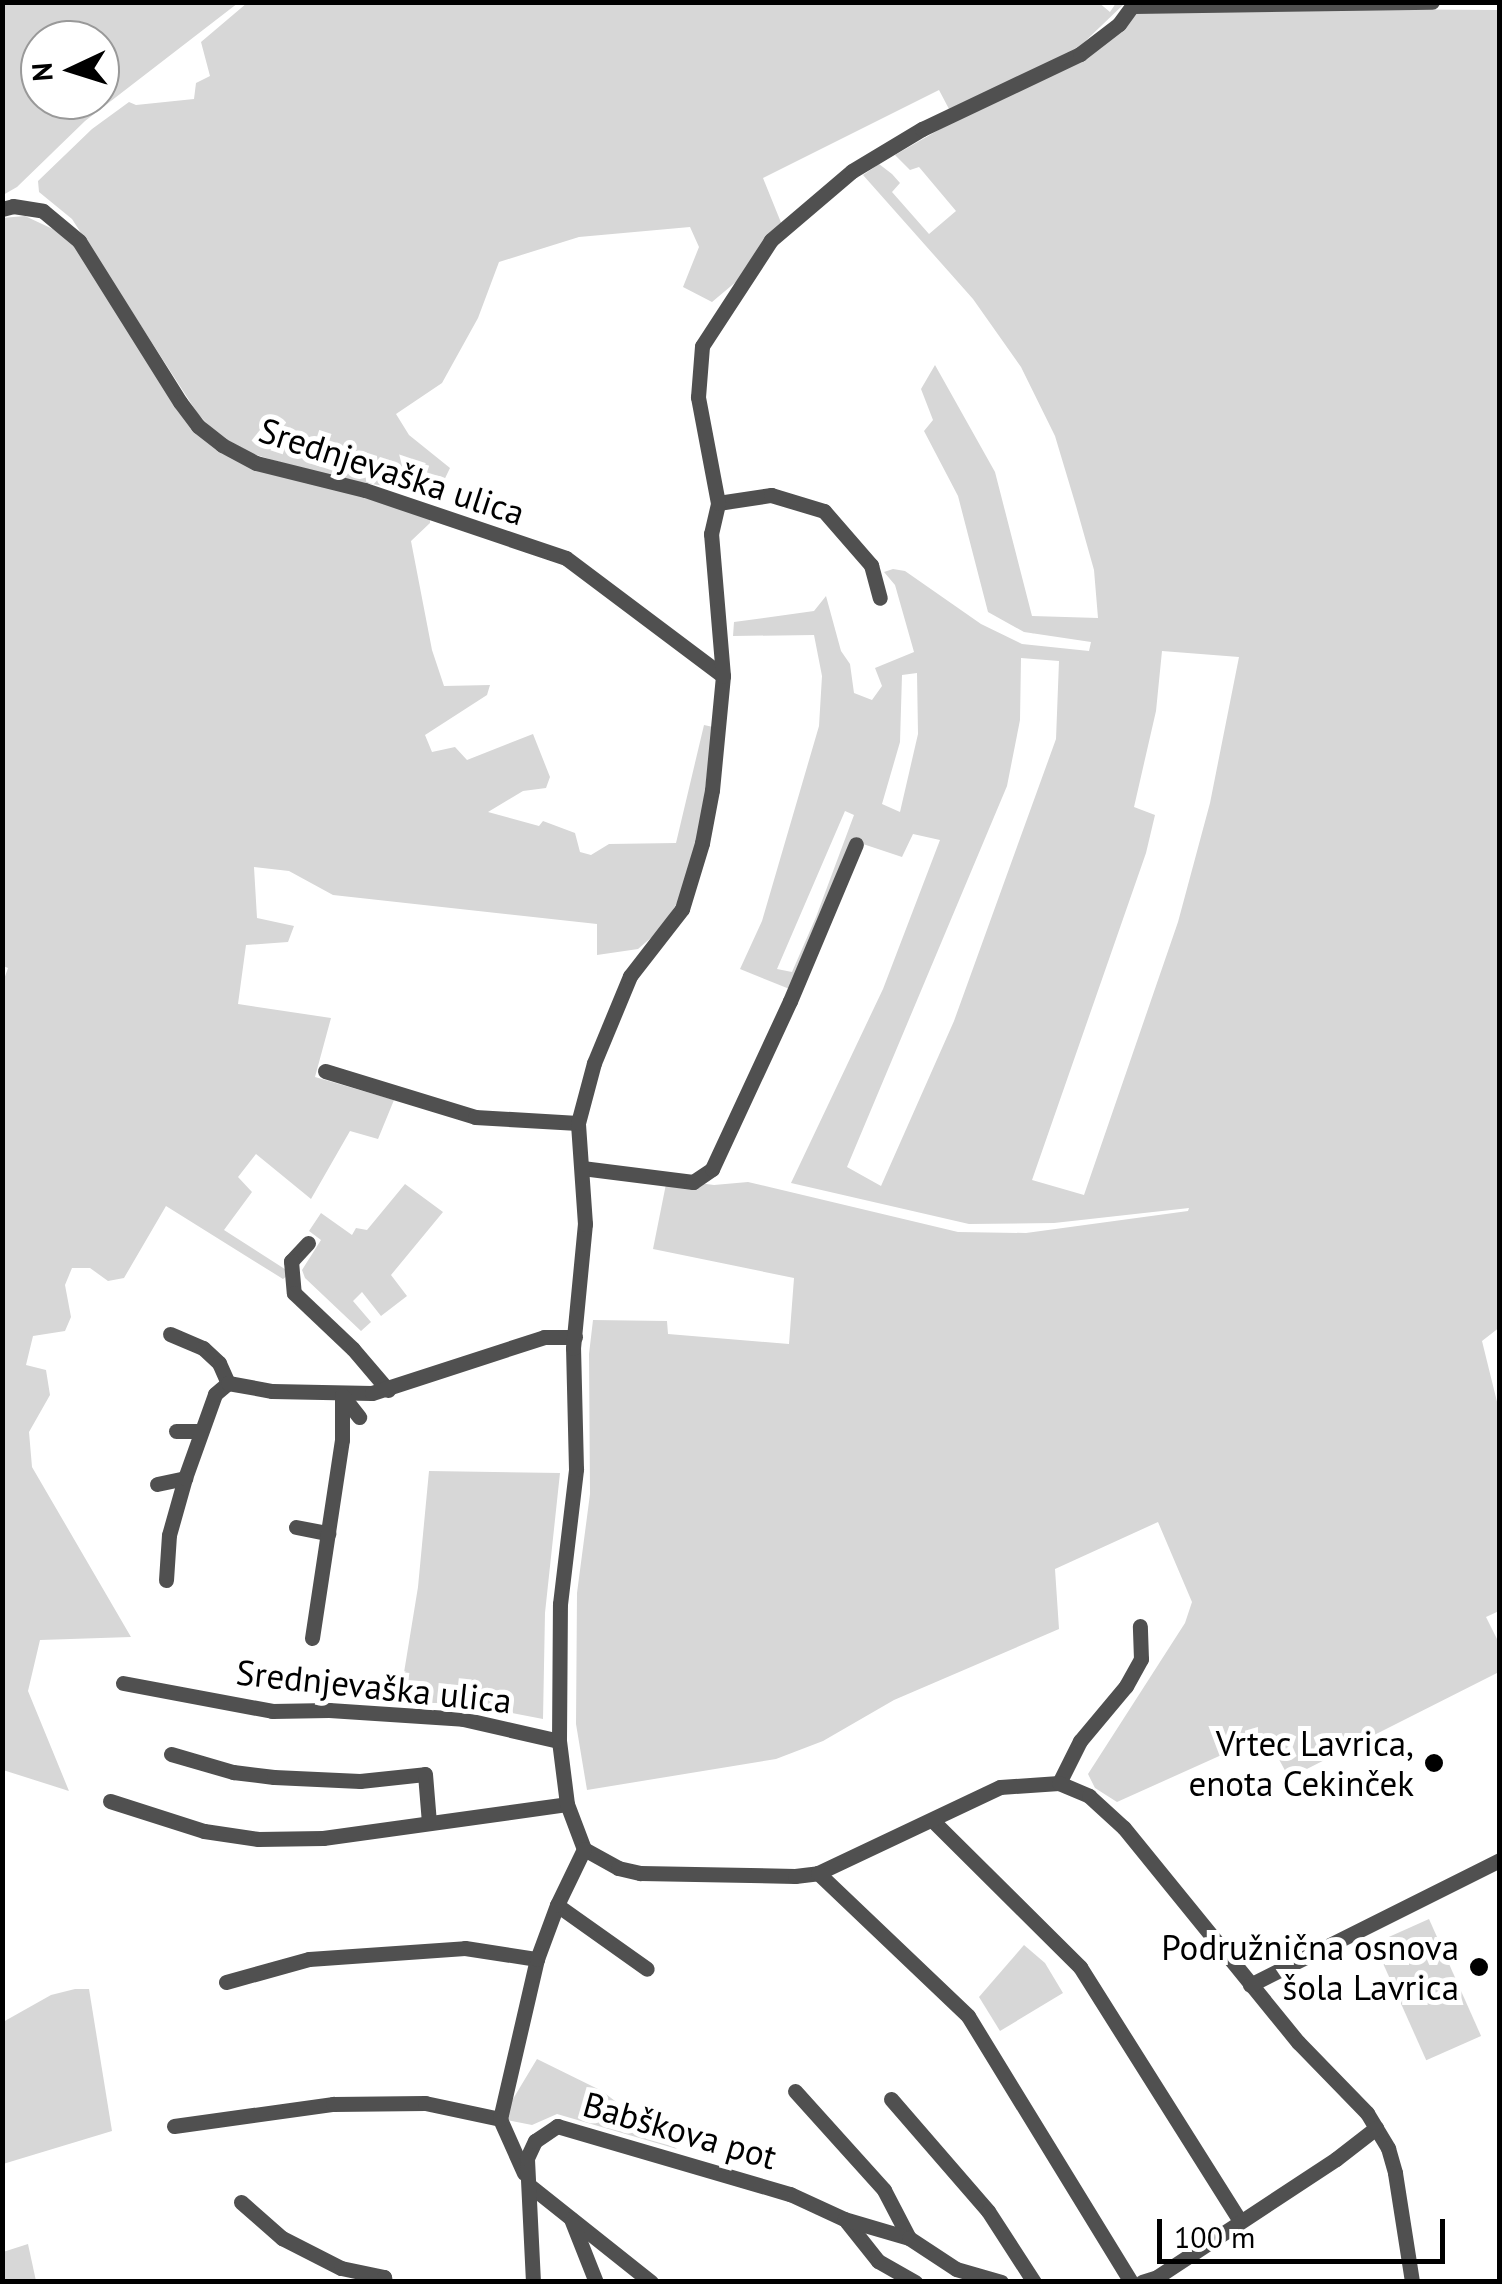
<!DOCTYPE html>
<html>
<head>
<meta charset="utf-8">
<style>
	body { margin:0 }
	#map { position:relative; width:1502px; height:2284px; overflow:hidden; background:#fff; font-family:"PT Sans",sans-serif }
	div>[style] { position:absolute }
	[style*='--x'] { left:calc(var(--x)*1px); top:calc(var(--y)*1px); width:calc(var(--w)*1px); rotate:calc(var(--a)*1deg) }
	.green>* { inset:0; background:#d7d7d7; transform-origin:0 0 }
	.street>* { height:15px; margin:-7.5px; padding:0 7.5px; transform-origin:7.5px; border-radius:7.5px; background:#505050 }
	.dots>* { width:28px; height:28px; translate:-50% -50%; box-sizing:border-box; border:5px solid #fff; border-radius:50% }
	span { translate:-50% -50%; white-space:nowrap; text-align:center; line-height:1.15; -webkit-text-stroke:10px #fff; paint-order:stroke }
	.street-label { font-size:35px; color:#000 }
	.poi-label { font-size:35px; color:#000 }
	.right { translate:-100% -50%; text-align:right }
	.frame { position:absolute; inset:0; border:5px solid #000; pointer-events:none }
	.north { position:absolute; left:20px; top:20px; width:100px; height:100px; box-sizing:border-box; background:#fff; border:2px solid #999; border-radius:50%; rotate:266deg; font-size:28px; font-weight:700; line-height:40px; text-align:center; color:#000 }
	.north::after { content:''; display:block; margin:auto; width:35px; height:45px; background:#000; clip-path:polygon(50% 0,100% 100%,50% 72%,0 100%) }
	.scale { position:absolute; left:1157px; top:2219px; width:288px; height:45px; box-sizing:border-box; border:5px solid #000; border-top:0; padding-left:12px; font-size:30px; line-height:35px; white-space:nowrap; color:#000; -webkit-text-stroke:8px #fff; paint-order:stroke }
</style>
</head>
<body>
<div id="map">
	<div class="green">
		<div style="clip-path:polygon(1098px 2px,1110px 12px,1116px 3px,1125px 3px,1075px 51px,949px 109px,939px 90px,763px 178px,782px 225px,737px 281px,712px 302px,683px 287px,699px 247px,690px 227px,579px 237px,499px 262px,478px 318px,442px 383px,396px 414px,409px 435px,450px 468px,437px 495px,325px 476px,253px 454px,218px 435px,198px 414px,72px 219px,39px 192px,38px 181px,92px 129px,129px 102px,136px 105px,194px 99px,196px 83px,210px 76px,201px 42px,247px 3px)"></div>
		<div style="clip-path:polygon(evenodd,2px 3px,3px 2px,238px 3px,85px 121px,17px 187px,3px 195px,2px 3px,40px 40px,100px 40px,100px 100px,40px 100px,40px 40px)"></div>
		<div style="clip-path:polygon(evenodd,1330px 9px,1499px 10px,1500px 1327px,1482px 1341px,1500px 1414px,1499px 1611px,1486px 1617px,1499px 1643px,1499px 1672px,1289px 1778px,1266px 1735px,1117px 1802px,1095px 1788px,1088px 1774px,1185px 1623px,1192px 1602px,1158px 1522px,1055px 1569px,1059px 1629px,894px 1700px,823px 1741px,776px 1759px,587px 1790px,576px 1724px,577px 1593px,590px 1494px,589px 1354px,593px 1320px,667px 1321px,668px 1334px,789px 1344px,794px 1278px,653px 1249px,667px 1179px,714px 1185px,748px 1182px,958px 1232px,1026px 1233px,1188px 1211px,1189px 1208px,1054px 1223px,969px 1224px,791px 1183px,883px 989px,940px 840px,913px 834px,902px 857px,854px 841px,797px 992px,740px 969px,762px 921px,819px 726px,822px 676px,814px 635px,733px 636px,734px 622px,814px 611px,826px 596px,841px 651px,850px 664px,854px 693px,872px 700px,882px 686px,875px 668px,914px 652px,895px 585px,884px 572px,893px 569px,905px 571px,981px 624px,1022px 644px,1089px 651px,1091px 642px,1024px 632px,988px 612px,958px 496px,924px 431px,933px 420px,921px 389px,935px 365px,995px 472px,1032px 616px,1098px 618px,1094px 570px,1076px 506px,1055px 436px,1021px 367px,973px 299px,863px 175px,879px 164px,892px 174px,900px 183px,892px 192px,929px 234px,956px 211px,919px 167px,910px 170px,895px 155px,982px 105px,1062px 71px,1102px 47px,1135px 13px,1330px 9px,1162px 651px,1239px 657px,1210px 803px,1178px 922px,1084px 1195px,1032px 1180px,1146px 853px,1155px 815px,1134px 807px,1156px 711px,1162px 651px,1330px 9px,1021px 658px,1059px 661px,1056px 739px,954px 1021px,881px 1186px,847px 1167px,1007px 786px,1020px 720px,1021px 658px,1330px 9px,917px 673px,918px 734px,900px 812px,882px 804px,900px 742px,902px 675px,917px 673px,1330px 9px,845px 811px,854px 815px,816px 917px,792px 972px,777px 969px,845px 811px)"></div>
		<div style="clip-path:polygon(25px 216px,72px 238px,220px 450px,430px 513px,430px 523px,411px 541px,432px 650px,444px 686px,490px 685px,487px 695px,425px 735px,432px 752px,455px 747px,467px 760px,533px 734px,550px 777px,546px 788px,523px 791px,488px 812px,539px 826px,543px 821px,575px 833px,580px 852px,591px 855px,609px 844px,676px 843px,704px 725px,713px 727px,700px 830px,684px 892px,660px 930px,638px 949px,597px 955px,597px 924px,333px 895px,289px 871px,254px 867px,257px 918px,294px 926px,288px 942px,246px 945px,238px 1004px,331px 1018px,315px 1077px,394px 1100px,378px 1139px,350px 1131px,311px 1199px,256px 1154px,238px 1177px,252px 1192px,224px 1230px,291px 1273px,283px 1279px,166px 1206px,124px 1278px,108px 1281px,90px 1268px,72px 1268px,65px 1285px,71px 1317px,65px 1331px,33px 1336px,26px 1365px,46px 1370px,50px 1395px,29px 1432px,32px 1467px,131px 1637px,40px 1640px,28px 1691px,69px 1791px,3px 1770px,2px 985px,8px 968px,3px 966px,2px 218px)"></div>
		<div style="clip-path:polygon(405px 1184px,443px 1212px,391px 1275px,407px 1296px,381px 1316px,362px 1292px,353px 1301px,371px 1322px,361px 1331px,305px 1278px,302px 1270px,321px 1240px,309px 1231px,321px 1213px,352px 1235px,356px 1228px,367px 1230px)"></div>
		<div style="clip-path:polygon(429px 1471px,560px 1473px,545px 1613px,543px 1719px,461px 1703px,417px 1703px,400px 1697px,418px 1587px)"></div>
		<div style="left:1429px;top:1919px;width:128px;height:60px;rotate:66deg"></div>
		<div style="clip-path:polygon(1024px 1945px,1045px 1963px,1063px 1993px,1000px 2031px,979px 1997px)"></div>
		<div style="clip-path:polygon(75px 1989px,89px 1989px,112px 2131px,3px 2164px,3px 2022px,51px 1995px)"></div>
		<div style="clip-path:polygon(537px 2059px,602px 2091px,677px 2149px,557px 2114px,532px 2125px,501px 2119px)"></div>
		<div style="clip-path:polygon(28px 2244px,36px 2281px,3px 2281px,3px 2252px)"></div>
	</div>
	<div class="street">
		<div style="--x:1133;--y:6;--w:299;--a:-0.8"></div>
		<div style="--x:2;--y:209;--w:11;--a:-15"></div>
		<div style="--x:13;--y:206;--w:30;--a:9"></div>
		<div style="--x:43;--y:211;--w:47;--a:39.8"></div>
		<div style="--x:79;--y:241;--w:190;--a:57.9"></div>
		<div style="--x:180;--y:402;--w:30;--a:53"></div>
		<div style="--x:198;--y:426;--w:31;--a:38"></div>
		<div style="--x:222;--y:445;--w:38;--a:28"></div>
		<div style="--x:256;--y:463;--w:112;--a:13.9"></div>
		<div style="--x:365;--y:490;--w:212;--a:18.7"></div>
		<div style="--x:566;--y:558;--w:196;--a:36.9"></div>
		<div style="--x:718;--y:503;--w:54;--a:-8.6"></div>
		<div style="--x:771;--y:495;--w:55;--a:16.8"></div>
		<div style="--x:824;--y:511;--w:72;--a:49"></div>
		<div style="--x:871;--y:565;--w:34;--a:75"></div>
		<div style="--x:325;--y:1071;--w:157;--a:17"></div>
		<div style="--x:475;--y:1117;--w:103;--a:3.3"></div>
		<div style="--x:582;--y:1168;--w:112;--a:7.2"></div>
		<div style="--x:693;--y:1182;--w:23;--a:-34"></div>
		<div style="--x:712;--y:1169;--w:185;--a:-65.1"></div>
		<div style="--x:790;--y:1001;--w:170;--a:-67.2"></div>
		<div style="--x:308;--y:1243;--w:25;--a:133"></div>
		<div style="--x:291;--y:1261;--w:32;--a:85"></div>
		<div style="--x:294;--y:1293;--w:81;--a:43.5"></div>
		<div style="--x:353;--y:1349;--w:54;--a:49.5"></div>
		<div style="--x:170;--y:1334;--w:36;--a:23"></div>
		<div style="--x:203;--y:1348;--w:22;--a:43"></div>
		<div style="--x:219;--y:1363;--w:22;--a:66"></div>
		<div style="--x:176;--y:1431;--w:25;--a:0"></div>
		<div style="--x:157;--y:1484;--w:29;--a:-12"></div>
		<div style="--x:296;--y:1527;--w:33;--a:11"></div>
		<div style="--x:166;--y:1580;--w:45;--a:-86.2"></div>
		<div style="--x:169;--y:1535;--w:59;--a:-74.3"></div>
		<div style="--x:185;--y:1478;--w:89;--a:-70.3"></div>
		<div style="--x:215;--y:1394;--w:17;--a:-40"></div>
		<div style="--x:228;--y:1383;--w:45;--a:10.3"></div>
		<div style="--x:272;--y:1391;--w:100;--a:1.1"></div>
		<div style="--x:372;--y:1393;--w:181;--a:-18"></div>
		<div style="--x:544;--y:1337;--w:31;--a:0"></div>
		<div style="--x:312;--y:1638;--w:200;--a:-81.4"></div>
		<div style="--x:342;--y:1440;--w:45;--a:-90"></div>
		<div style="--x:342;--y:1395;--w:28;--a:52"></div>
		<div style="--x:123;--y:1683;--w:152;--a:10.6"></div>
		<div style="--x:272;--y:1711;--w:57;--a:-1"></div>
		<div style="--x:329;--y:1710;--w:134;--a:3.8"></div>
		<div style="--x:463;--y:1719;--w:98;--a:12.9"></div>
		<div style="--x:171;--y:1754;--w:65;--a:16.2"></div>
		<div style="--x:233;--y:1772;--w:41;--a:7"></div>
		<div style="--x:274;--y:1777;--w:86;--a:2.7"></div>
		<div style="--x:360;--y:1781;--w:65;--a:-6.1"></div>
		<div style="--x:425;--y:1774;--w:49;--a:85.3"></div>
		<div style="--x:1059;--y:1783;--w:47;--a:-63.4"></div>
		<div style="--x:1080;--y:1741;--w:72;--a:-50.1"></div>
		<div style="--x:1126;--y:1686;--w:31;--a:-61"></div>
		<div style="--x:1141;--y:1659;--w:33;--a:-92"></div>
		<div style="--x:110;--y:1801;--w:99;--a:17.7"></div>
		<div style="--x:204;--y:1831;--w:55;--a:8.4"></div>
		<div style="--x:258;--y:1839;--w:65;--a:-0.9"></div>
		<div style="--x:323;--y:1838;--w:246;--a:-7.9"></div>
		<div style="--x:934;--y:1822;--w:206;--a:44.8"></div>
		<div style="--x:1080;--y:1967;--w:300;--a:57.8"></div>
		<div style="--x:584;--y:1849;--w:48;--a:-110.7"></div>
		<div style="--x:567;--y:1804;--w:64;--a:-97.2"></div>
		<div style="--x:559;--y:1741;--w:137;--a:-89.6"></div>
		<div style="--x:560;--y:1604;--w:136;--a:-83.2"></div>
		<div style="--x:576;--y:1469;--w:121;--a:-91.4"></div>
		<div style="--x:573;--y:1348;--w:125;--a:-84.5"></div>
		<div style="--x:585;--y:1224;--w:101;--a:-94"></div>
		<div style="--x:578;--y:1123;--w:62;--a:-75.1"></div>
		<div style="--x:594;--y:1063;--w:94;--a:-67.5"></div>
		<div style="--x:630;--y:976;--w:85;--a:-52.2"></div>
		<div style="--x:682;--y:909;--w:69;--a:-73.1"></div>
		<div style="--x:702;--y:843;--w:54;--a:-79.3"></div>
		<div style="--x:712;--y:790;--w:115;--a:-84.5"></div>
		<div style="--x:723;--y:676;--w:143;--a:-94.8"></div>
		<div style="--x:711;--y:534;--w:32;--a:-77"></div>
		<div style="--x:718;--y:503;--w:108;--a:-100.7"></div>
		<div style="--x:698;--y:397;--w:51;--a:-85.5"></div>
		<div style="--x:702;--y:346;--w:126;--a:-56.9"></div>
		<div style="--x:771;--y:240;--w:106;--a:-40.4"></div>
		<div style="--x:852;--y:171;--w:82;--a:-31"></div>
		<div style="--x:922;--y:129;--w:175;--a:-25.4"></div>
		<div style="--x:1080;--y:54;--w:49;--a:-37.6"></div>
		<div style="--x:1119;--y:24;--w:27;--a:-54"></div>
		<div style="--x:584;--y:1849;--w:39;--a:29"></div>
		<div style="--x:618;--y:1868;--w:23;--a:13"></div>
		<div style="--x:640;--y:1873;--w:155;--a:1.1"></div>
		<div style="--x:795;--y:1876;--w:23;--a:-7"></div>
		<div style="--x:818;--y:1873;--w:201;--a:-25.3"></div>
		<div style="--x:1000;--y:1787;--w:59;--a:-3.9"></div>
		<div style="--x:1059;--y:1783;--w:33;--a:23"></div>
		<div style="--x:1089;--y:1796;--w:47;--a:42.4"></div>
		<div style="--x:1124;--y:1828;--w:276;--a:50.9"></div>
		<div style="--x:1298;--y:2042;--w:99;--a:45.8"></div>
		<div style="--x:1367;--y:2113;--w:41;--a:59"></div>
		<div style="--x:1388;--y:2148;--w:26;--a:74"></div>
		<div style="--x:1395;--y:2173;--w:110;--a:81.1"></div>
		<div style="--x:818;--y:1873;--w:207;--a:43.6"></div>
		<div style="--x:968;--y:2016;--w:312;--a:58.5"></div>
		<div style="--x:557;--y:1905;--w:110;--a:35.4"></div>
		<div style="--x:226;--y:1982;--w:86;--a:-15.5"></div>
		<div style="--x:309;--y:1959;--w:156;--a:-4"></div>
		<div style="--x:465;--y:1948;--w:73;--a:8.7"></div>
		<div style="--x:1250;--y:1985;--w:280;--a:-26.6"></div>
		<div style="--x:795;--y:2091;--w:133;--a:48"></div>
		<div style="--x:884;--y:2190;--w:54;--a:62.5"></div>
		<div style="--x:891;--y:2099;--w:148;--a:49.1"></div>
		<div style="--x:988;--y:2211;--w:85;--a:57.1"></div>
		<div style="--x:174;--y:2126;--w:161;--a:-7.9"></div>
		<div style="--x:333;--y:2104;--w:92;--a:-0.6"></div>
		<div style="--x:425;--y:2103;--w:77;--a:12"></div>
		<div style="--x:524;--y:2173;--w:59;--a:-114"></div>
		<div style="--x:500;--y:2119;--w:164;--a:-77"></div>
		<div style="--x:537;--y:1959;--w:58;--a:-69.7"></div>
		<div style="--x:557;--y:1905;--w:62;--a:-64.3"></div>
		<div style="--x:529;--y:2185;--w:156;--a:38.5"></div>
		<div style="--x:241;--y:2202;--w:55;--a:41.3"></div>
		<div style="--x:282;--y:2238;--w:66;--a:27"></div>
		<div style="--x:341;--y:2268;--w:44;--a:11.8"></div>
		<div style="--x:384;--y:2277;--w:5;--a:79"></div>
		<div style="--x:571;--y:2219;--w:68;--a:68.4"></div>
		<div style="--x:847;--y:2222;--w:50;--a:51.5"></div>
		<div style="--x:878;--y:2261;--w:43;--a:29.6"></div>
		<div style="--x:533;--y:2282;--w:124;--a:-92.8"></div>
		<div style="--x:527;--y:2158;--w:19;--a:-65"></div>
		<div style="--x:535;--y:2141;--w:27;--a:-34"></div>
		<div style="--x:557;--y:2126;--w:243;--a:16.3"></div>
		<div style="--x:790;--y:2194;--w:60;--a:24.8"></div>
		<div style="--x:844;--y:2219;--w:68;--a:16.3"></div>
		<div style="--x:909;--y:2238;--w:56;--a:33.4"></div>
		<div style="--x:956;--y:2269;--w:47;--a:16.1"></div>
		<div style="--x:1142;--y:2282;--w:16;--a:-18"></div>
		<div style="--x:1157;--y:2277;--w:214;--a:-33.4"></div>
		<div style="--x:1336;--y:2159;--w:51;--a:-37.8"></div>
	</div>
	<div class="dots">
		<div style="left:1434px;top:1763px;background:#000"></div>
		<div style="left:1479px;top:1967px;background:#000"></div>
	</div>
	<div class="street-label">
		<span style="left:392px;top:471px;rotate:18deg">Srednjevaška ulica</span>
		<span style="left:374px;top:1686px;rotate:6deg">Srednjevaška ulica</span>
		<span style="left:680px;top:2130px;rotate:16deg">Babškova pot</span>
	</div>
	<div class="poi-label">
		<span class="right" style="left:1414px;top:1763px">Vrtec Lavrica,<br>enota Cekinček</span>
		<span class="right" style="left:1459px;top:1967px">Podružnična osnova<br>šola Lavrica</span>
	</div>
	<div class="frame"></div>
	<div class="north">N</div>
	<div class="scale">100 m</div>
</div>
</body>
</html>
